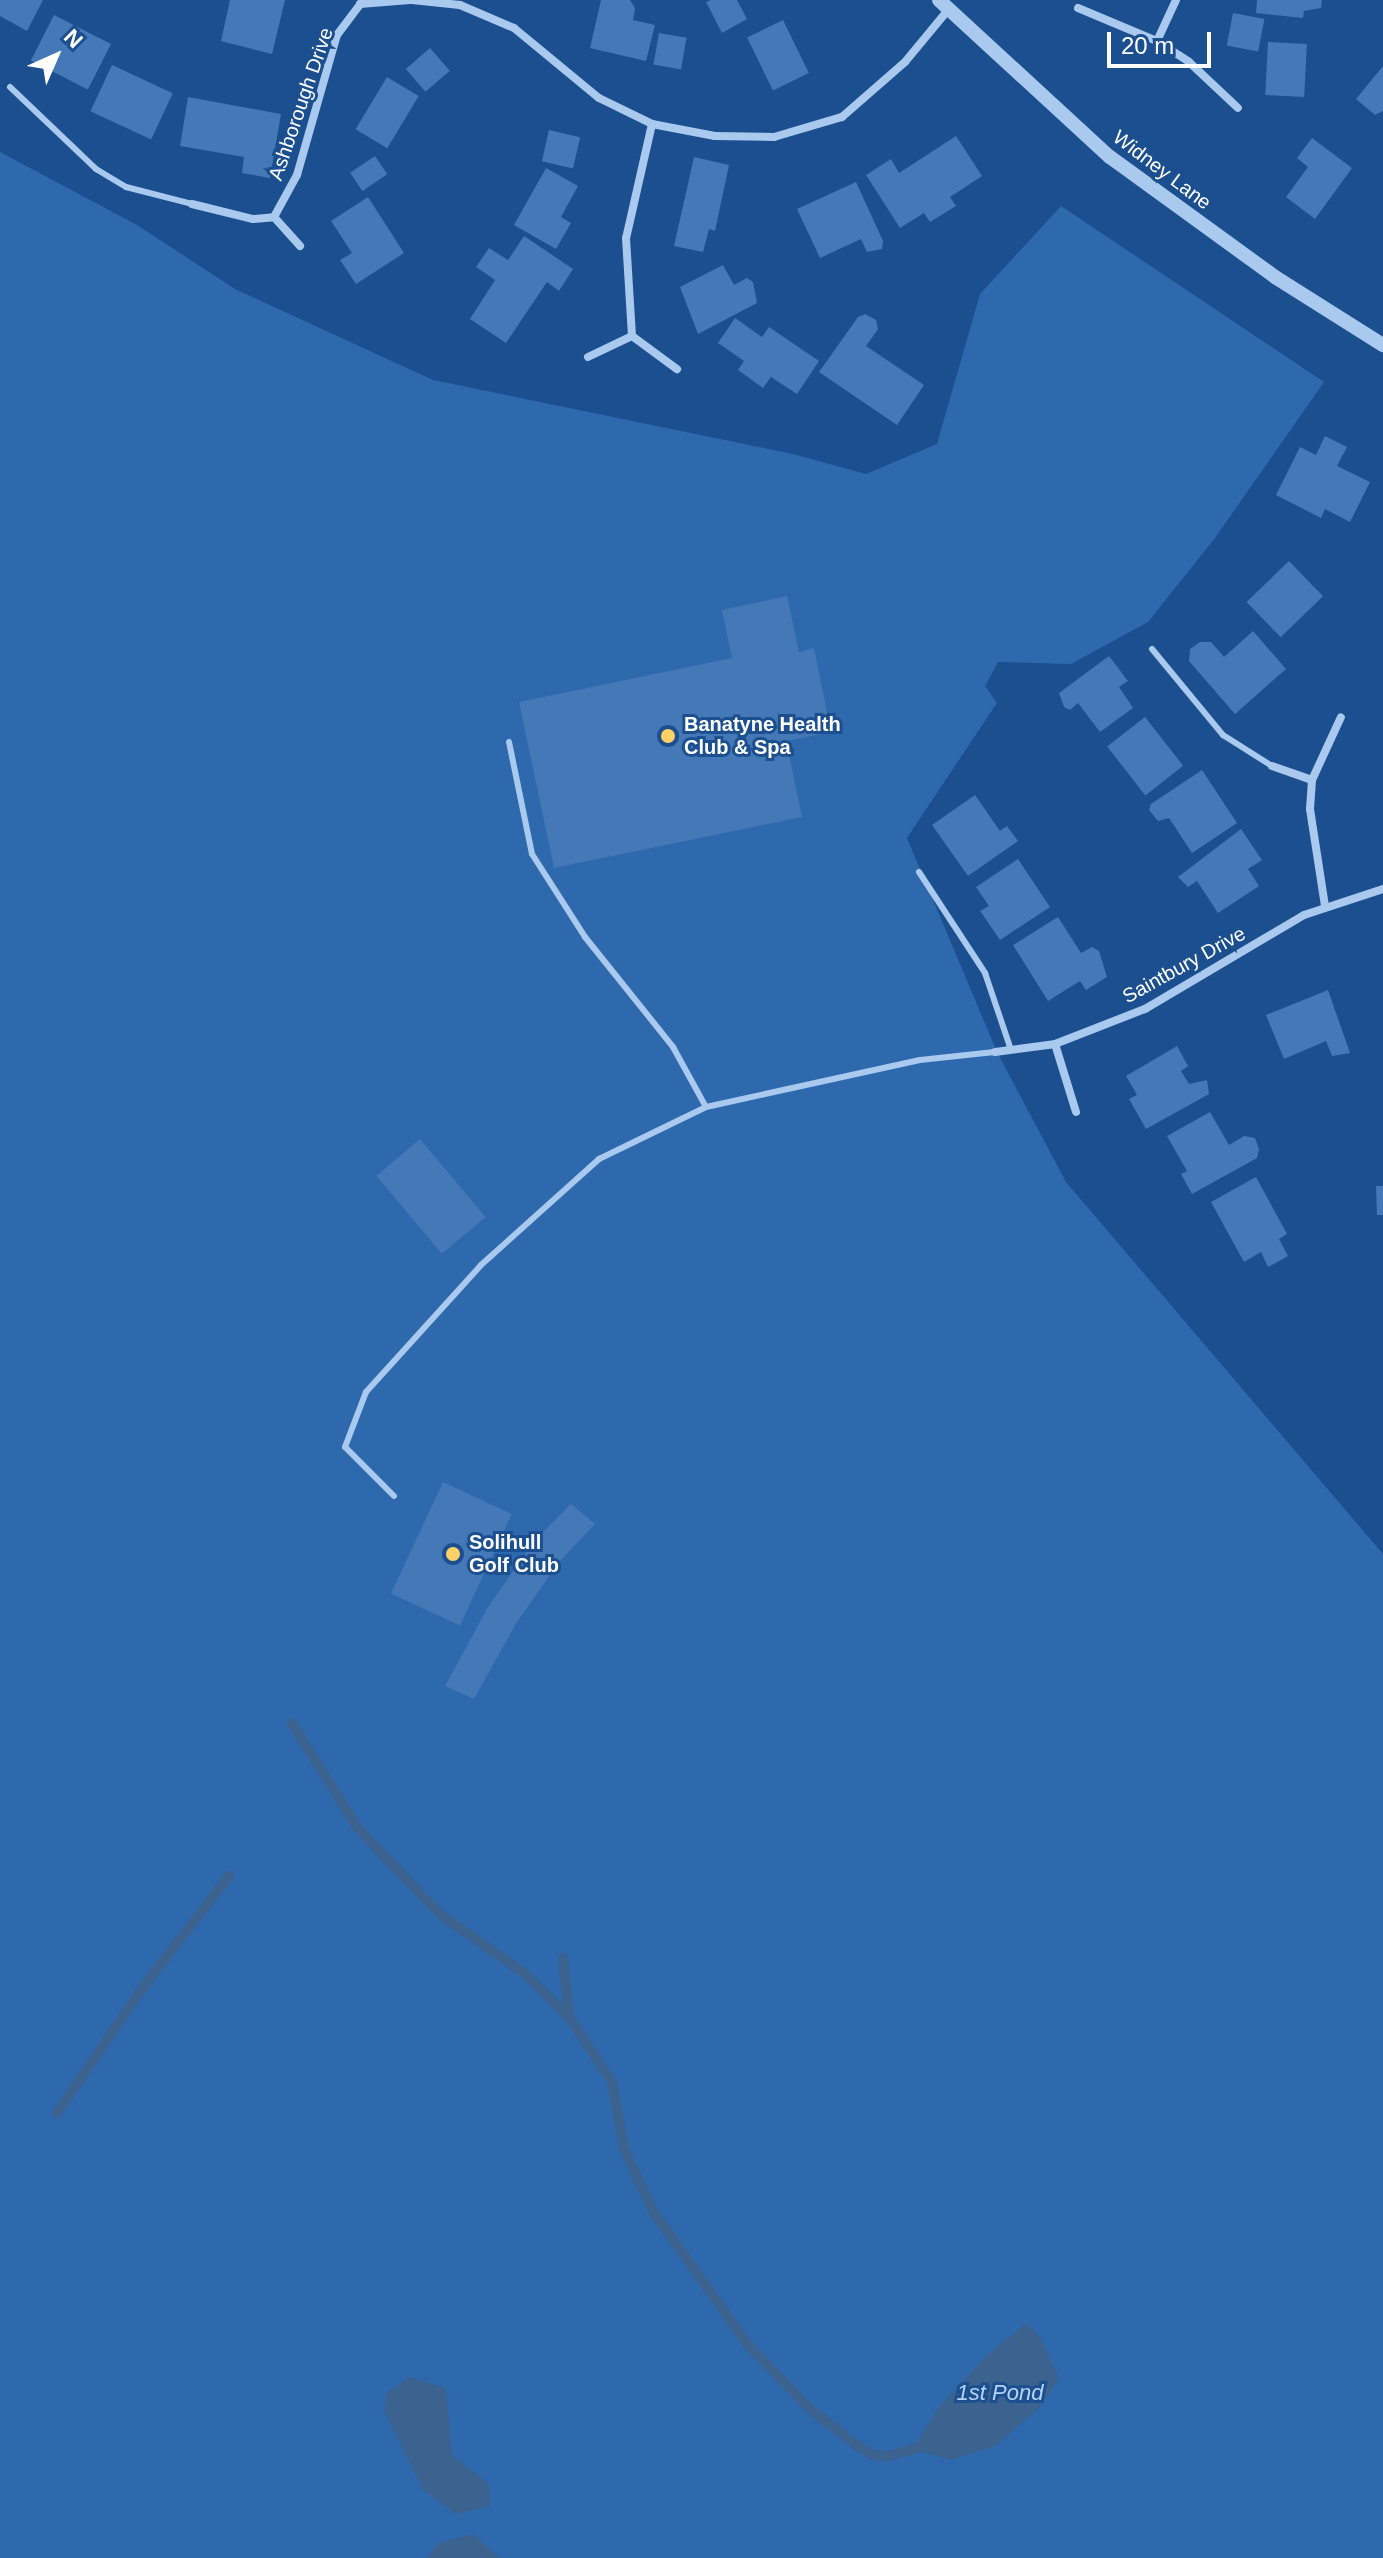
<!DOCTYPE html>
<html>
<head>
<meta charset="utf-8">
<style>
	body { margin:0 }
	#map { position:relative; width:1383px; height:2558px; overflow:hidden; background:#1b4f8f; font-family:Arial,sans-serif }
	div>[style] { position:absolute }
	[style*='--x'] { left:calc(var(--x)*1px); top:calc(var(--y)*1px); width:calc(var(--w)*1px); rotate:calc(var(--a)*1deg) }
	.green>* { inset:0; background:#2e69ad }
	.water>* { inset:0; background:#3c6290 }
	.stream>* { height:10px; margin:-5px; padding:0 5px; transform-origin:5px; border-radius:5px; background:#3c6290 }
	.building>* { inset:0; background:#4478b7; transform-origin:0 0 }
	.service>* { height:6px; margin:-3px; padding:0 3px; transform-origin:3px; border-radius:3px; background:#a9c9ee }
	.minor>* { height:8px; margin:-4px; padding:0 4px; transform-origin:4px; border-radius:4px; background:#a9c9ee }
	.tertiary>* { height:14px; margin:-7px; padding:0 7px; transform-origin:7px; border-radius:7px; background:#a9c9ee }
	.dots>* { width:22px; height:22px; translate:-50% -50%; box-sizing:border-box; border:4px solid #1b4f8f; border-radius:50% }
	span { translate:-50% -50%; white-space:nowrap; text-align:center; line-height:1.15; -webkit-text-stroke:6px #1b4f8f; paint-order:stroke }
	.street-label { font-size:20px; color:#fff }
	.poi-label { font-size:20px; color:#fff; font-weight:700 }
	.left { translate:0 -50%; text-align:left }
	.water-label { font-size:22px; color:#b5d3f5; font-style:italic }
	.north { position:absolute; left:16px; top:16px; width:80px; height:80px; -webkit-text-stroke:6px #1b4f8f; paint-order:stroke; rotate:45deg; font-size:22px; font-weight:700; line-height:32px; text-align:center; color:#fff }
	.north::after { content:''; display:block; margin:auto; width:28px; height:36px; background:#fff; clip-path:polygon(50% 0,100% 100%,50% 72%,0 100%) }
	.scale { position:absolute; left:1107px; top:32px; width:104px; height:36px; box-sizing:border-box; border:4px solid #fff; border-top:0; padding-left:10px; font-size:24px; line-height:28px; white-space:nowrap; color:#fff; -webkit-text-stroke:6px #1b4f8f; paint-order:stroke }
</style>
</head>
<body>
<div id="map">
	<div class="green">
		<div style="clip-path:polygon(0 152px,137px 225px,235px 289px,433px 380px,793px 454px,866px 474px,937px 444px,980px 294px,1061px 206px,1324px 382px,1215px 538px,1148px 622px,1071px 664px,998px 662px,985px 686px,997px 703px,907px 838px,997px 1052px,1066px 1182px,1383px 1554px,1383px 2558px,0 2558px)"></div>
	</div>
	<div class="water">
		<div style="clip-path:polygon(1026px 2323px,1041px 2338px,1059px 2378px,1040px 2407px,995px 2446px,951px 2460px,922px 2452px,917px 2442px,939px 2407px,985px 2357px)"></div>
		<div style="clip-path:polygon(409px 2377px,446px 2388px,452px 2455px,489px 2484px,490px 2506px,456px 2514px,423px 2490px,384px 2410px,387px 2393px)"></div>
		<div style="clip-path:polygon(473px 2534px,500px 2558px,427px 2558px,438px 2543px)"></div>
	</div>
	<div class="stream">
		<div style="--x:292;--y:1723;--w:123;--a:58"></div>
		<div style="--x:357;--y:1827;--w:76;--a:46.6"></div>
		<div style="--x:409;--y:1882;--w:45;--a:45.9"></div>
		<div style="--x:440;--y:1914;--w:104;--a:35.2"></div>
		<div style="--x:525;--y:1974;--w:63;--a:44.4"></div>
		<div style="--x:570;--y:2018;--w:77;--a:56.7"></div>
		<div style="--x:612;--y:2082;--w:67;--a:79.7"></div>
		<div style="--x:624;--y:2148;--w:69;--a:65.3"></div>
		<div style="--x:653;--y:2211;--w:164;--a:54.7"></div>
		<div style="--x:748;--y:2345;--w:88;--a:45.9"></div>
		<div style="--x:809;--y:2408;--w:60;--a:38.2"></div>
		<div style="--x:856;--y:2445;--w:19;--a:32"></div>
		<div style="--x:872;--y:2455;--w:17;--a:3"></div>
		<div style="--x:889;--y:2456;--w:32;--a:-16"></div>
		<div style="--x:563;--y:1958;--w:58;--a:84.1"></div>
		<div style="--x:57;--y:2113;--w:154;--a:-55.6"></div>
		<div style="--x:144;--y:1986;--w:139;--a:-52.3"></div>
	</div>
	<div class="building">
		<div style="clip-path:polygon(0 0,43px 0,27px 31px,0 16px)"></div>
		<div style="clip-path:polygon(230px 0,285px 0,272px 54px,221px 41px)"></div>
		<div style="clip-path:polygon(601px 0,630px 0,635px 8px,633px 20px,655px 25px,646px 61px,590px 48px)"></div>
		<div style="clip-path:polygon(711px 0,737px 0,747px 19px,722px 33px,706px 2px)"></div>
		<div style="clip-path:polygon(1257px 0,1322px 0,1321px 8px,1304px 11px,1303px 18px,1256px 13px)"></div>
		<div style="left:1233px;top:13px;width:32px;height:33px;rotate:11deg"></div>
		<div style="left:54px;top:15px;width:64px;height:51px;rotate:27deg"></div>
		<div style="left:783px;top:20px;width:59px;height:40px;rotate:64deg"></div>
		<div style="left:659px;top:33px;width:28px;height:32px;rotate:10deg"></div>
		<div style="left:1268px;top:42px;width:39px;height:53px;rotate:3deg"></div>
		<div style="left:430px;top:48px;width:30px;height:32px;rotate:49deg"></div>
		<div style="left:112px;top:65px;width:67px;height:51px;rotate:25deg"></div>
		<div style="clip-path:polygon(1383px 66px,1383px 111px,1375px 115px,1356px 99px)"></div>
		<div style="left:387px;top:77px;width:37px;height:61px;rotate:31deg"></div>
		<div style="clip-path:polygon(188px 97px,281px 114px,270px 178px,242px 173px,244px 157px,180px 146px)"></div>
		<div style="left:549px;top:130px;width:32px;height:32px;rotate:13deg"></div>
		<div style="clip-path:polygon(956px 136px,982px 176px,950px 197px,956px 206px,930px 222px,924px 213px,900px 228px,866px 175px,891px 159px,899px 173px)"></div>
		<div style="clip-path:polygon(1312px 138px,1352px 168px,1315px 219px,1286px 197px,1308px 167px,1297px 158px)"></div>
		<div style="left:375px;top:156px;width:22px;height:30px;rotate:56deg"></div>
		<div style="clip-path:polygon(694px 157px,729px 165px,715px 231px,709px 229px,703px 252px,674px 246px)"></div>
		<div style="clip-path:polygon(546px 168px,578px 186px,561px 217px,571px 223px,556px 249px,514px 225px)"></div>
		<div style="clip-path:polygon(856px 182px,883px 241px,882px 249px,867px 252px,861px 239px,820px 258px,797px 209px)"></div>
		<div style="clip-path:polygon(368px 197px,404px 253px,356px 284px,340px 260px,352px 253px,331px 221px)"></div>
		<div style="clip-path:polygon(524px 236px,573px 269px,559px 291px,547px 282px,506px 343px,470px 319px,495px 280px,476px 267px,489px 248px,508px 260px)"></div>
		<div style="clip-path:polygon(723px 265px,734px 285px,747px 278px,753px 282px,757px 303px,698px 334px,680px 287px)"></div>
		<div style="clip-path:polygon(865px 314px,876px 320px,878px 329px,866px 346px,924px 385px,897px 425px,819px 372px,858px 317px)"></div>
		<div style="clip-path:polygon(735px 318px,762px 337px,769px 327px,819px 361px,797px 394px,771px 377px,763px 388px,738px 370px,744px 361px,718px 343px)"></div>
		<div style="clip-path:polygon(1325px 436px,1347px 447px,1337px 466px,1370px 482px,1350px 522px,1325px 509px,1321px 518px,1276px 495px,1300px 447px,1316px 455px)"></div>
		<div style="left:1289px;top:561px;width:49px;height:59px;rotate:46deg"></div>
		<div style="clip-path:polygon(787px 596px,799px 652px,814px 648px,831px 732px,786px 741px,802px 817px,554px 868px,519px 702px,732px 658px,722px 610px)"></div>
		<div style="clip-path:polygon(1253px 631px,1286px 669px,1235px 714px,1189px 661px,1190px 649px,1200px 642px,1211px 642px,1224px 657px)"></div>
		<div style="clip-path:polygon(1109px 656px,1128px 681px,1119px 687px,1133px 708px,1100px 732px,1078px 703px,1070px 710px,1064px 707px,1059px 693px)"></div>
		<div style="left:1145px;top:717px;width:62px;height:48px;rotate:52deg"></div>
		<div style="clip-path:polygon(1202px 770px,1237px 823px,1192px 853px,1169px 818px,1158px 821px,1149px 810px,1151px 804px)"></div>
		<div style="clip-path:polygon(975px 795px,1000px 831px,1007px 826px,1018px 841px,968px 876px,932px 825px)"></div>
		<div style="clip-path:polygon(1241px 829px,1262px 860px,1248px 869px,1259px 886px,1218px 913px,1197px 881px,1188px 887px,1178px 877px)"></div>
		<div style="clip-path:polygon(1018px 859px,1050px 907px,1000px 940px,980px 911px,989px 906px,976px 887px)"></div>
		<div style="clip-path:polygon(1058px 917px,1081px 953px,1092px 947px,1099px 951px,1107px 977px,1086px 990px,1080px 981px,1048px 1001px,1013px 945px)"></div>
		<div style="clip-path:polygon(1328px 990px,1350px 1053px,1332px 1056px,1326px 1041px,1284px 1059px,1266px 1015px)"></div>
		<div style="clip-path:polygon(1177px 1046px,1188px 1066px,1181px 1071px,1189px 1084px,1207px 1080px,1209px 1094px,1146px 1129px,1129px 1099px,1137px 1095px,1126px 1076px)"></div>
		<div style="clip-path:polygon(1210px 1112px,1229px 1145px,1244px 1136px,1255px 1138px,1259px 1149px,1257px 1158px,1192px 1194px,1181px 1174px,1187px 1171px,1167px 1136px)"></div>
		<div style="left:420px;top:1139px;width:102px;height:57px;rotate:50deg"></div>
		<div style="clip-path:polygon(1256px 1177px,1287px 1234px,1279px 1239px,1288px 1256px,1268px 1267px,1261px 1252px,1244px 1262px,1211px 1202px)"></div>
		<div style="clip-path:polygon(1376px 1186px,1383px 1186px,1383px 1215px,1377px 1215px)"></div>
		<div style="left:443px;top:1482px;width:76px;height:123px;rotate:25deg"></div>
		<div style="clip-path:polygon(571px 1504px,595px 1524px,559px 1562px,517px 1622px,474px 1699px,445px 1686px,488px 1607px,535px 1540px)"></div>
	</div>
	<div class="service">
		<div style="--x:10;--y:87;--w:119;--a:43.6"></div>
		<div style="--x:96;--y:169;--w:35;--a:31"></div>
		<div style="--x:126;--y:187;--w:68;--a:14.4"></div>
		<div style="--x:1152;--y:649;--w:112;--a:50.5"></div>
		<div style="--x:1223;--y:735;--w:58;--a:32.3"></div>
		<div style="--x:509;--y:742;--w:114;--a:78.4"></div>
		<div style="--x:532;--y:854;--w:98;--a:57.4"></div>
		<div style="--x:585;--y:937;--w:141;--a:51.3"></div>
		<div style="--x:673;--y:1047;--w:68;--a:61.2"></div>
		<div style="--x:706;--y:1107;--w:219;--a:-12.4"></div>
		<div style="--x:920;--y:1060;--w:75;--a:-6.1"></div>
		<div style="--x:919;--y:872;--w:121;--a:56.8"></div>
		<div style="--x:985;--y:973;--w:81;--a:71.3"></div>
		<div style="--x:394;--y:1496;--w:69;--a:-135"></div>
		<div style="--x:345;--y:1447;--w:59;--a:-69.1"></div>
		<div style="--x:366;--y:1392;--w:171;--a:-47.8"></div>
		<div style="--x:481;--y:1265;--w:159;--a:-41.9"></div>
		<div style="--x:599;--y:1159;--w:119;--a:-25.9"></div>
	</div>
	<div class="minor">
		<div style="--x:412;--y:0;--w:48;--a:5.9"></div>
		<div style="--x:460;--y:5;--w:59;--a:23.1"></div>
		<div style="--x:514;--y:28;--w:110;--a:39.5"></div>
		<div style="--x:599;--y:98;--w:59;--a:26.1"></div>
		<div style="--x:652;--y:124;--w:64;--a:10.8"></div>
		<div style="--x:715;--y:136;--w:59;--a:1"></div>
		<div style="--x:774;--y:137;--w:71;--a:-16.4"></div>
		<div style="--x:842;--y:117;--w:84;--a:-41.1"></div>
		<div style="--x:905;--y:62;--w:67;--a:-50.4"></div>
		<div style="--x:1176;--y:0;--w:45;--a:114.9"></div>
		<div style="--x:1157;--y:41;--w:38;--a:33"></div>
		<div style="--x:1189;--y:62;--w:67;--a:43.2"></div>
		<div style="--x:1078;--y:8;--w:86;--a:22.7"></div>
		<div style="--x:652;--y:124;--w:117;--a:102.8"></div>
		<div style="--x:626;--y:238;--w:98;--a:86.5"></div>
		<div style="--x:632;--y:336;--w:56;--a:36.3"></div>
		<div style="--x:192;--y:204;--w:63;--a:13.8"></div>
		<div style="--x:253;--y:219;--w:21;--a:-5"></div>
		<div style="--x:274;--y:217;--w:48;--a:-61.3"></div>
		<div style="--x:297;--y:175;--w:146;--a:-74.1"></div>
		<div style="--x:337;--y:35;--w:39;--a:-53"></div>
		<div style="--x:360;--y:4;--w:50;--a:-4.6"></div>
		<div style="--x:274;--y:217;--w:39;--a:48"></div>
		<div style="--x:588;--y:357;--w:49;--a:-25.5"></div>
		<div style="--x:1272;--y:766;--w:42;--a:19.3"></div>
		<div style="--x:1325;--y:906;--w:98;--a:-98.8"></div>
		<div style="--x:1310;--y:809;--w:29;--a:-86"></div>
		<div style="--x:1312;--y:780;--w:69;--a:-65.3"></div>
		<div style="--x:1055;--y:1044;--w:71;--a:72.8"></div>
		<div style="--x:995;--y:1052;--w:61;--a:-7.6"></div>
		<div style="--x:1055;--y:1044;--w:97;--a:-21.3"></div>
		<div style="--x:1145;--y:1009;--w:185;--a:-30.6"></div>
		<div style="--x:1304;--y:915;--w:83;--a:-18.2"></div>
	</div>
	<div class="tertiary">
		<div style="--x:939;--y:0;--w:232;--a:42.6"></div>
		<div style="--x:1110;--y:157;--w:204;--a:36"></div>
		<div style="--x:1275;--y:277;--w:128;--a:32.2"></div>
	</div>
	<div class="dots">
		<div style="left:668px;top:736px;background:#ffd166"></div>
		<div style="left:453px;top:1554px;background:#ffd166"></div>
	</div>
	<div class="street-label">
		<span style="left:301px;top:104px;rotate:-71deg">Ashborough Drive</span>
		<span style="left:1162px;top:170px;rotate:37deg">Widney Lane</span>
		<span style="left:1184px;top:965px;rotate:-29deg">Saintbury Drive</span>
	</div>
	<div class="poi-label">
		<span class="left" style="left:684px;top:736px">Banatyne Health<br>Club &amp; Spa</span>
		<span class="left" style="left:469px;top:1554px">Solihull<br>Golf Club</span>
	</div>
	<div class="water-label">
		<span style="left:1000px;top:2393px">1st Pond</span>
	</div>
	<div class="north">N</div>
	<div class="scale">20 m</div>
</div>
</body>
</html>
